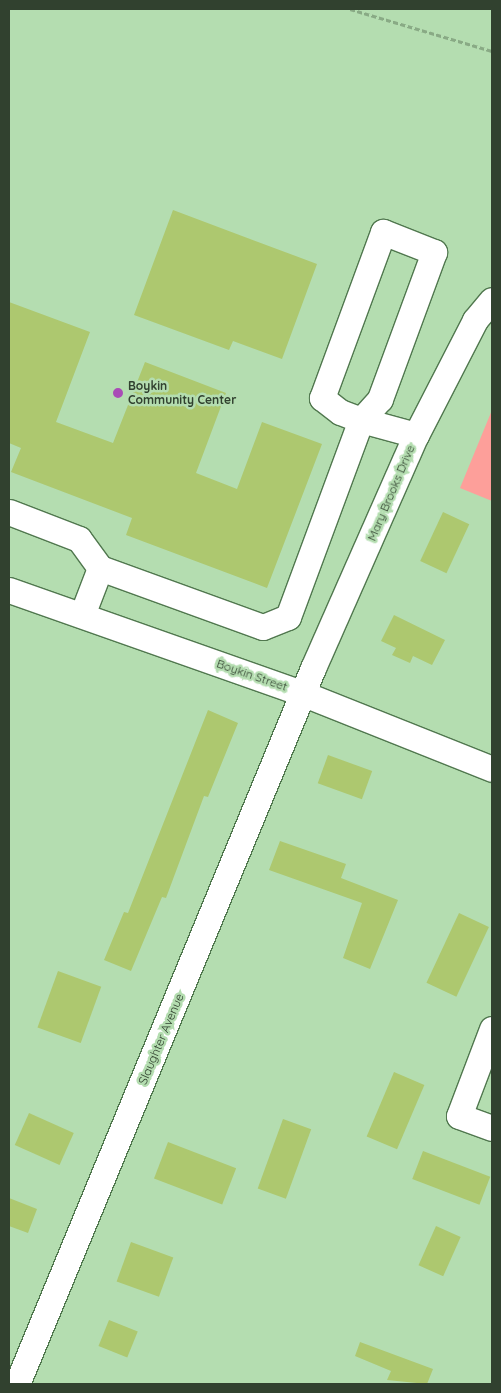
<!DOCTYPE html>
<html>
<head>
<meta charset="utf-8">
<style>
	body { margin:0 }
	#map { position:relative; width:501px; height:1393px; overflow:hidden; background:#b4ddb0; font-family:Quicksand,sans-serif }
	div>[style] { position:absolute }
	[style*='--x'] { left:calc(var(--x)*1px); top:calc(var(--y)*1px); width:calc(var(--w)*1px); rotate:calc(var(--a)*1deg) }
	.green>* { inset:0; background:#fd9f9a }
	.building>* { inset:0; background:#adc86f; transform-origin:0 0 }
	.path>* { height:3px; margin-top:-1.5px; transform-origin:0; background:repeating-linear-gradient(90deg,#89aa85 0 5px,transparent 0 7.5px) }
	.roads { filter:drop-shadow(1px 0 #51784f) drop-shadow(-1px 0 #51784f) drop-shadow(0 1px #51784f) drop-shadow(0 -1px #51784f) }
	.minor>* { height:25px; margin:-12.5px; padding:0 12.5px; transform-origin:12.5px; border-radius:12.5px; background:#fff }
	.dots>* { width:14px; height:14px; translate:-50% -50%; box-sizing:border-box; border:2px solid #b4ddb0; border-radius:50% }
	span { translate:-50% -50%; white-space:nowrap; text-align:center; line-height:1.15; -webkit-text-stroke:5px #b4ddb0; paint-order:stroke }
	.poi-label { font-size:12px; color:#31412f; font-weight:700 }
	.left { translate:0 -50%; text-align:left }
	.street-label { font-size:12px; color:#31412f }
	.frame { position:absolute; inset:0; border:10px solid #31412f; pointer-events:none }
</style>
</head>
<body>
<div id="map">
	<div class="green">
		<div style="clip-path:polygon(492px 410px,492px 501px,460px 488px)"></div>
	</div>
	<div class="building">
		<div style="clip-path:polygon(173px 210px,317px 264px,282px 359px,233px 341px,229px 350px,134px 315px)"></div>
		<div style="clip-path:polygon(9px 302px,90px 332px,56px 422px,113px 443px,145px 362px,226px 393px,196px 473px,237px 489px,262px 422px,322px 444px,267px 588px,126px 535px,132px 518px,11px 472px,21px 448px,9px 443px)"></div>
		<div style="left:443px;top:512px;width:29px;height:54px;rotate:25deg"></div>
		<div style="clip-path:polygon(394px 615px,445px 640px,432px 665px,413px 656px,410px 663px,392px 655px,396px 648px,381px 641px)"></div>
		<div style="clip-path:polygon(208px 710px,238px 723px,208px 797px,204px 796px,166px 898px,162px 897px,131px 971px,104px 960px,124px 912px,128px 913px)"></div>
		<div style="left:328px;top:755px;width:47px;height:30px;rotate:20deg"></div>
		<div style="clip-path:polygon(280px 841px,346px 864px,341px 878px,398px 900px,370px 969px,343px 958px,362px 903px,269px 870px)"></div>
		<div style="left:459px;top:913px;width:33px;height:77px;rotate:25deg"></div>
		<div style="left:58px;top:971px;width:46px;height:60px;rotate:20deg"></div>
		<div style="left:394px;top:1072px;width:33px;height:70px;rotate:23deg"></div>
		<div style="left:29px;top:1113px;width:49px;height:35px;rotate:24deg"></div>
		<div style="left:283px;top:1119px;width:30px;height:74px;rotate:20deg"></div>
		<div style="left:168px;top:1142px;width:73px;height:39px;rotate:21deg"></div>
		<div style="left:423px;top:1151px;width:72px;height:30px;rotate:21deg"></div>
		<div style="clip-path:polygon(9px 1198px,37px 1209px,28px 1233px,9px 1226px)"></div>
		<div style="left:436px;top:1226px;width:27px;height:43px;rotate:24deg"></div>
		<div style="left:131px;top:1242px;width:45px;height:42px;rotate:20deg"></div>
		<div style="left:109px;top:1320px;width:31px;height:28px;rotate:22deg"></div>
		<div style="clip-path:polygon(360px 1342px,433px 1369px,427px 1384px,387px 1380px,391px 1371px,355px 1356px)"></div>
	</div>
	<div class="path">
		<div style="--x:350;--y:9;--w:148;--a:16.5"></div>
	</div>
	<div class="roads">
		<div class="minor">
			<div style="--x:383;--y:232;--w:55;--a:21.4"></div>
			<div style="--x:434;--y:252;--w:157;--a:110.2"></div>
			<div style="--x:380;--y:399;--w:28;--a:132"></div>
			<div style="--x:361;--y:420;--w:22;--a:-159"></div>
			<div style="--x:340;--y:412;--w:23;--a:-142"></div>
			<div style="--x:322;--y:398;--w:177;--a:-69.8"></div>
			<div style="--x:9;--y:512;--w:75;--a:21.1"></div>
			<div style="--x:79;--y:539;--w:36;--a:54"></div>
			<div style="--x:9;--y:590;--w:313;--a:19.4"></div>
			<div style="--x:304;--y:694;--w:202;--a:21.7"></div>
			<div style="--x:82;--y:615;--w:50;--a:-69"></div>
			<div style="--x:100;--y:568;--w:173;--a:19.9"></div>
			<div style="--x:263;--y:627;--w:27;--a:-22"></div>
			<div style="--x:288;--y:617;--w:210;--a:-69.7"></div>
			<div style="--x:361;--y:420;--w:57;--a:15.3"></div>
			<div style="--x:492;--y:1029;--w:93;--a:110.8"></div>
			<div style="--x:459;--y:1116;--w:35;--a:20"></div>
			<div style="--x:17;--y:1384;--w:775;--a:-67.54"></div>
			<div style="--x:313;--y:668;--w:255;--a:-66.2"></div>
			<div style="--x:416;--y:435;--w:129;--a:-62.8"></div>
			<div style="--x:475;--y:320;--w:26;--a:-50"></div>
		</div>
	</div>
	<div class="dots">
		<div style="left:118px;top:393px;background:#a94cb6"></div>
	</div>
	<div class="poi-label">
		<span class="left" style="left:128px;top:393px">Boykin<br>Community Center</span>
	</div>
	<div class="street-label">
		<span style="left:391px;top:493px;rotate:-67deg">Mary Brooks Drive</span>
		<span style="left:252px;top:675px;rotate:19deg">Boykin Street</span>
		<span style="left:161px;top:1039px;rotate:-67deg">Slaughter Avenue</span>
	</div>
	<div class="frame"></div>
</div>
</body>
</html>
